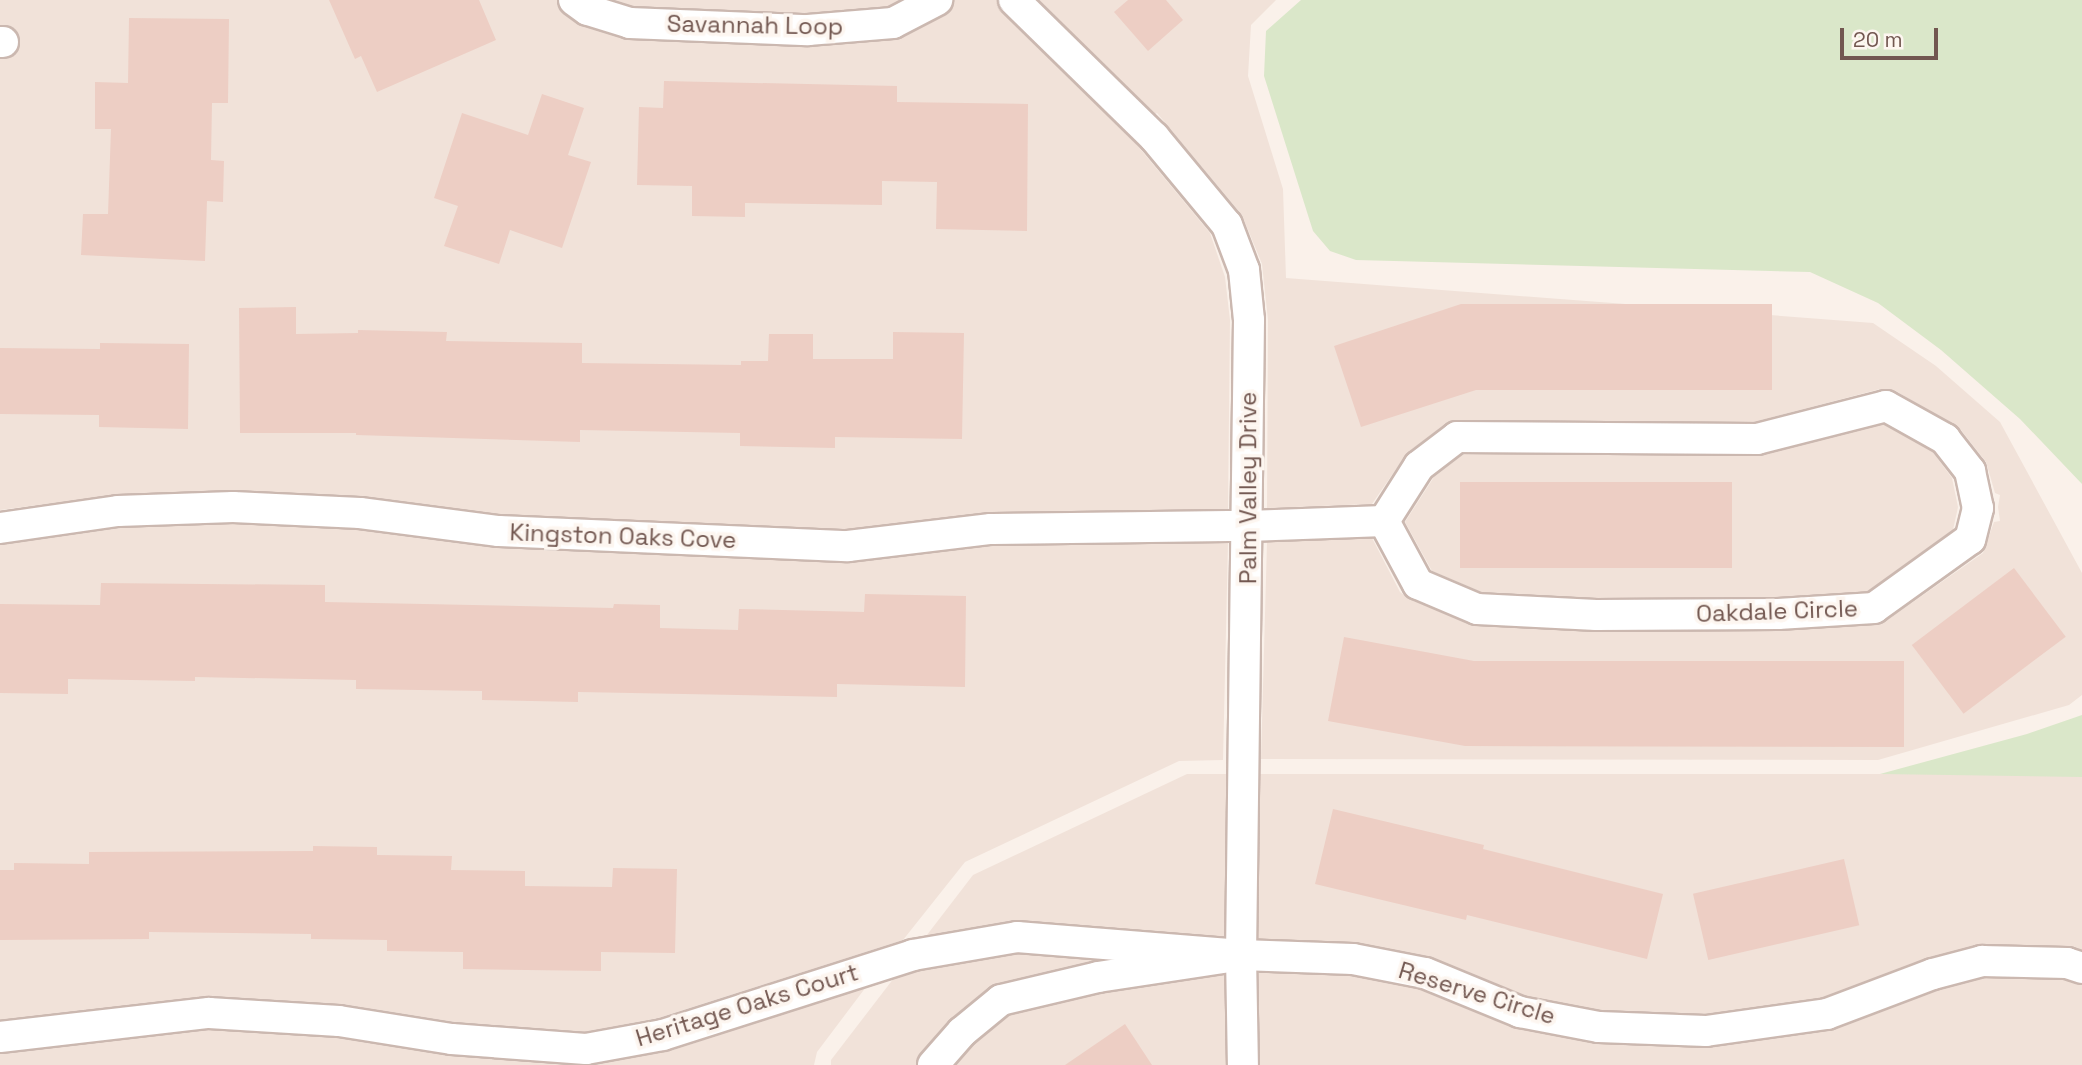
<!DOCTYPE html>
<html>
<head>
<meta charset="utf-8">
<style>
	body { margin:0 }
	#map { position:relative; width:2082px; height:1065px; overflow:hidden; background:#faf1ea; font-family:"Space Grotesk",sans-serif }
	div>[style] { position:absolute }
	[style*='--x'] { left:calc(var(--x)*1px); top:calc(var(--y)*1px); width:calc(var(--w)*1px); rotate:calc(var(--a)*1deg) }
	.residential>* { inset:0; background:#f1e2d9 }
	.green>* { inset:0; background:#dae7c9 }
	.building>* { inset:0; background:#edcec4; transform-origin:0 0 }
	.roads { filter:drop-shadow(2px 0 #cbb8b0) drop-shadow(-2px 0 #cbb8b0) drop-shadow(0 2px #cbb8b0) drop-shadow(0 -2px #cbb8b0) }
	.minor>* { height:30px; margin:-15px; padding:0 15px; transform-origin:15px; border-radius:15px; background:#fff }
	span { translate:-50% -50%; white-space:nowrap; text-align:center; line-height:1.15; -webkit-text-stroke:7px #fdf6f0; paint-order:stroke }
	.street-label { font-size:24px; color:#725750 }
	.scale { position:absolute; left:1840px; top:28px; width:98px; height:32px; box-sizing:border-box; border:4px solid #725750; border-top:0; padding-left:9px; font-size:21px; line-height:24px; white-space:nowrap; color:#725750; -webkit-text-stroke:5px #fdf6f0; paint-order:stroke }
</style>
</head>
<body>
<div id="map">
	<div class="residential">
		<div style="clip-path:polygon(0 0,1276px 0,1251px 25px,1248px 76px,1283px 189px,1286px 278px,1873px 323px,1936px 366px,2000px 422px,2082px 573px,2082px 695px,2069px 705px,1878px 760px,1261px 759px,1267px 542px,1372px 538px,1400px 592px,1409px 599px,1476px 626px,1596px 632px,1778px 630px,1876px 625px,1886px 621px,1983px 553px,1994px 522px,2000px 521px,1998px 507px,2000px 495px,1995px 493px,1986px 462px,1961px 430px,1896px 391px,1880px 389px,1754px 422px,1457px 420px,1445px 424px,1407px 453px,1372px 504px,1267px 508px,1268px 320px,1262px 264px,1242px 215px,1157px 113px,1127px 133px,1210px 233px,1225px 277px,1230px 320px,1228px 509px,991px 512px,847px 529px,500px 515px,363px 496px,233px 490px,115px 495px,0 510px)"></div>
		<div style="clip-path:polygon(1883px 424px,1932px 451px,1952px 478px,1958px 507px,1953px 530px,1867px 592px,1777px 597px,1596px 598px,1481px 592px,1432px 571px,1405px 522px,1434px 477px,1464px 454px,1757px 456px)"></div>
		<div style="clip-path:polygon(232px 524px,358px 529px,498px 548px,847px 563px,992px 546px,1228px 543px,1223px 760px,1179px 761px,965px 862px,903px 940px,658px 1018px,585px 1032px,454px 1022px,340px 1004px,210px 996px,0 1020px,0 545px,120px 528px)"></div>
		<div style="clip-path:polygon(1187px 774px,2077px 774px,2082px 777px,2082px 1065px,831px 1065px,831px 1060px,973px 875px)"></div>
		<div style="clip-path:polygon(866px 987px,817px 1052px,814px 1065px,590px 1065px,670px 1051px)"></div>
		<div style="clip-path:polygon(210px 1029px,337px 1038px,450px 1055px,573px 1065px,0 1065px,0 1054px)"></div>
	</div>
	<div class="green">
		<div style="clip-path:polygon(1301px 0,2082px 0,2082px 484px,2020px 419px,1941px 350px,1878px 303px,1810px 272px,1356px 260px,1330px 251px,1313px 231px,1264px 76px,1266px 31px)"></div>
		<div style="clip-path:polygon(2082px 715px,2082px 777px,1880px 774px,2027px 734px)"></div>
	</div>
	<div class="building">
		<div style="clip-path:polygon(329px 0,479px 0,496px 40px,377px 92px,361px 56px,355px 59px)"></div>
		<div style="clip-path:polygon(1128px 0,1166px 0,1183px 20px,1148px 51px,1114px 12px)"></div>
		<div style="clip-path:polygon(129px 18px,229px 19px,228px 103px,212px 103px,211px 160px,224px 161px,223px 202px,207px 201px,205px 261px,81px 255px,83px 214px,108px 214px,111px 129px,95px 129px,95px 82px,128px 83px)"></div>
		<div style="clip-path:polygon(664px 81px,897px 86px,897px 102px,1028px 104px,1027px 231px,936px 229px,937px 182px,882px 181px,882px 205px,745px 203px,745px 217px,692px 216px,692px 186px,637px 185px,639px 107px,663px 108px)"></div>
		<div style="clip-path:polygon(542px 94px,584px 108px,568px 155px,591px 162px,562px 248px,510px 230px,499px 264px,444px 246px,458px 206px,434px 198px,462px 113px,528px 135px)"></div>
		<div style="clip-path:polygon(1461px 304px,1772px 304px,1772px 390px,1476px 390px,1361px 427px,1334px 346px)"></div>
		<div style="clip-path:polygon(296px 307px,296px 334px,358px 333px,358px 330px,447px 332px,446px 341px,582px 343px,582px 363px,741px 365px,741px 361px,768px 361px,769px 334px,813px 334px,813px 359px,893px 359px,893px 332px,964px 333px,962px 439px,835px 437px,835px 448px,740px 446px,740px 433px,580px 430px,580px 442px,356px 435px,356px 433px,240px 433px,239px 308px)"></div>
		<div style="clip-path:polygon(100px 343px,189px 344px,188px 429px,99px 427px,99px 415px,0 414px,0 348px,100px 349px)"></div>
		<div style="left:1460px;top:482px;width:272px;height:86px"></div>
		<div style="left:2014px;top:568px;width:86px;height:128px;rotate:53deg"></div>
		<div style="clip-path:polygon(101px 583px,325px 585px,325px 602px,613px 608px,614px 604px,660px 605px,660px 628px,738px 630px,739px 609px,864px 612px,865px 594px,966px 596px,965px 687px,837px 684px,837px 697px,578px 692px,578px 702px,482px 700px,482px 691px,356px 689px,356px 680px,195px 677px,195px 681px,68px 679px,68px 694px,0 693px,0 604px,100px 605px)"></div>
		<div style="clip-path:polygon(1344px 637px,1474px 661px,1904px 661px,1904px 747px,1465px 746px,1328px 721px)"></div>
		<div style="clip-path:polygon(1333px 809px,1484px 845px,1483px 849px,1663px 894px,1647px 959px,1467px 915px,1466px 920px,1315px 884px)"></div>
		<div style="clip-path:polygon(313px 846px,377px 847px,377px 855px,452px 856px,451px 870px,525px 871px,525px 886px,612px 887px,613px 868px,677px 869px,675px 953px,601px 952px,601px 971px,463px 969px,463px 952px,387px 951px,387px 940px,311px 939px,311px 934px,149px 932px,149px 939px,0 940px,0 870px,14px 870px,14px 863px,89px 864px,89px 852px,313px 851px)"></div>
		<div style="left:1844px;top:859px;width:68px;height:155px;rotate:77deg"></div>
		<div style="clip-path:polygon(1125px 1024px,1152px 1065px,1065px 1065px)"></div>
	</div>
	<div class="roads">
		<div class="minor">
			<div style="--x:574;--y:0;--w:17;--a:36"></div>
			<div style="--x:588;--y:10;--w:44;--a:17.2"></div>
			<div style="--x:630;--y:23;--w:178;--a:2.3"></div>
			<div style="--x:808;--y:30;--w:85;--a:-4.7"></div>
			<div style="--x:893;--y:23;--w:50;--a:-27.6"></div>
			<div style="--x:1014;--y:0;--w:196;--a:44.4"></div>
			<div style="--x:1154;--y:137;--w:114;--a:50.3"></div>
			<div style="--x:1227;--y:225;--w:48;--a:69.3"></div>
			<div style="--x:1244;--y:270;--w:50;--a:84.3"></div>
			<div style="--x:1249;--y:320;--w:635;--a:90.72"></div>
			<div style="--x:1241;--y:955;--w:110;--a:89"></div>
			<div style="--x:0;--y:42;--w:3;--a:0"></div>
			<div style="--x:1886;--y:406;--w:68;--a:29.2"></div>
			<div style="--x:1945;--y:439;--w:41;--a:52"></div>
			<div style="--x:1970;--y:471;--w:38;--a:78"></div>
			<div style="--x:1978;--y:508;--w:32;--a:104"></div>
			<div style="--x:1970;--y:539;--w:118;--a:144.3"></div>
			<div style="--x:1874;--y:608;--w:96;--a:176.4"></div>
			<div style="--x:1778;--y:614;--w:182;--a:179.7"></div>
			<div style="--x:1596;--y:615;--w:119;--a:-177.1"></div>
			<div style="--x:1477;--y:609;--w:64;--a:-157"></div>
			<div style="--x:1418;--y:584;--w:72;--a:-118.4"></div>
			<div style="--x:1384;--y:521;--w:65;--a:-57.5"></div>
			<div style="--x:1419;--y:466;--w:48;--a:-37.3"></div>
			<div style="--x:1457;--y:437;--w:300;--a:0.4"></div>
			<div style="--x:1757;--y:439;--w:133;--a:-14.3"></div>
			<div style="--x:0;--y:528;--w:119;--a:-8.2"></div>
			<div style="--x:118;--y:511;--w:115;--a:-2"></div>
			<div style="--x:233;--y:507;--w:127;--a:2.7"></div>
			<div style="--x:360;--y:513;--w:140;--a:7.4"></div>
			<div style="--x:499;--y:531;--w:349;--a:2.5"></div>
			<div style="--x:848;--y:546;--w:144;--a:-6.8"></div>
			<div style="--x:991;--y:529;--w:257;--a:-0.7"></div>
			<div style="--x:1248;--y:526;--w:136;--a:-2.1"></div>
			<div style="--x:0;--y:1037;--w:210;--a:-6.6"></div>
			<div style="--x:209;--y:1013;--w:130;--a:3.5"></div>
			<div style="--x:339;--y:1021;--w:114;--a:9.1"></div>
			<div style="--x:452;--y:1039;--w:134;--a:4.3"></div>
			<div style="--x:586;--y:1049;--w:78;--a:-10.3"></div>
			<div style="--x:663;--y:1035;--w:262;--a:-17.7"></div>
			<div style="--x:913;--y:955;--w:106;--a:-9.8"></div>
			<div style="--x:1017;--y:937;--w:225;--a:4.6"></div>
			<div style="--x:933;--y:1065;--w:44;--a:-48.7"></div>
			<div style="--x:962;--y:1032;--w:50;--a:-39.4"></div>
			<div style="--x:1001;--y:1000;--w:100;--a:-13.3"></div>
			<div style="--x:1098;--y:977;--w:145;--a:-8.7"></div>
			<div style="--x:1241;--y:955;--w:112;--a:2"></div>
			<div style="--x:1353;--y:959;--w:73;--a:11"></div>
			<div style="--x:1425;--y:973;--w:103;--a:22.3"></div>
			<div style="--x:1520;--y:1012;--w:80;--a:10.8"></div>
			<div style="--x:1599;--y:1027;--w:107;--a:2.1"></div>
			<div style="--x:1706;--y:1031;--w:122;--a:-8"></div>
			<div style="--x:1827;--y:1014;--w:113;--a:-20.7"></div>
			<div style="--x:1933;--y:974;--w:51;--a:-14.9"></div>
			<div style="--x:1982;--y:961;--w:85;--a:1.3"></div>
			<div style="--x:2067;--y:963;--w:16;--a:18"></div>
		</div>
	</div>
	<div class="street-label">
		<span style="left:755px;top:25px;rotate:1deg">Savannah Loop</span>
		<span style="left:1248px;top:488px;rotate:-90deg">Palm Valley Drive</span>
		<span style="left:623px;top:536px;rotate:2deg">Kingston Oaks Cove</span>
		<span style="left:1777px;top:611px;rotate:-2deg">Oakdale Circle</span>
		<span style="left:1477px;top:993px;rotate:17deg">Reserve Circle</span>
		<span style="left:747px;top:1005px;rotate:-17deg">Heritage Oaks Court</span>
	</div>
	<div class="scale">20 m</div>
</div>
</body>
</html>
